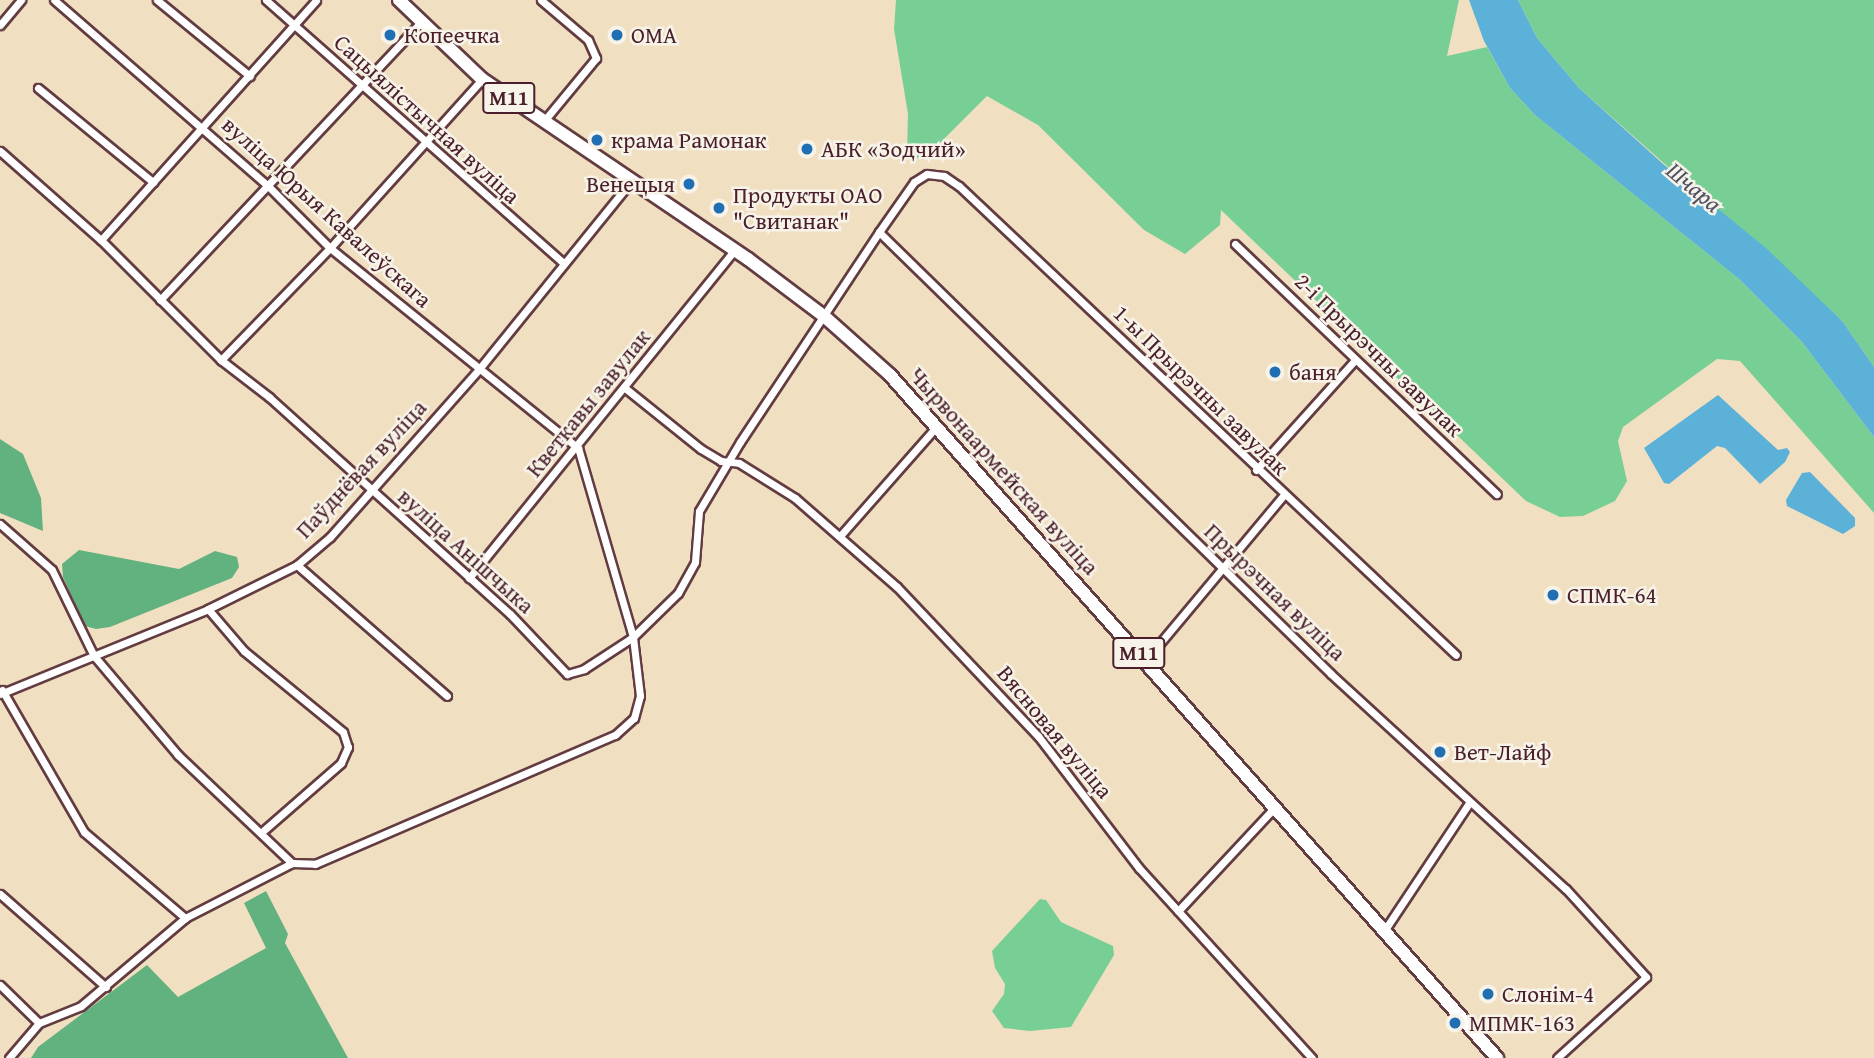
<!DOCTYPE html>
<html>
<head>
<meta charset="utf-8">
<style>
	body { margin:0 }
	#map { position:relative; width:1874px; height:1058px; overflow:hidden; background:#f1dfc1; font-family:"Gentium Book Plus",serif }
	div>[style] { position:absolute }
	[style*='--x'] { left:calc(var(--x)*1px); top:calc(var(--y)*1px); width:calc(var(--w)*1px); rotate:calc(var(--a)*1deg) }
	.green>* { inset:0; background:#77cf95 }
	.forest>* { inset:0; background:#61b27e }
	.water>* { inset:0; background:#5cb1d8 }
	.roads { filter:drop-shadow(2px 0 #633c42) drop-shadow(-2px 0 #633c42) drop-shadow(0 2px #633c42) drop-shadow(0 -2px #633c42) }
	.street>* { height:7px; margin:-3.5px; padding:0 3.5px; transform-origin:3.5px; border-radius:3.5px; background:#fff }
	.highway>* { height:12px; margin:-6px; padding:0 6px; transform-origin:6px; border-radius:6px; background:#fff }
	.dots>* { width:19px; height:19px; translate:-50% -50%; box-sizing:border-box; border:4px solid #f7f3e8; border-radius:50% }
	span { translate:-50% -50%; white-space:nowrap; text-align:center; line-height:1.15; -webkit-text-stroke:5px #f7f3e8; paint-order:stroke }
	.shield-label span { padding:2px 5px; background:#f7f3e8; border:2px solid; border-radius:5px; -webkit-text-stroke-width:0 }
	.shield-label { font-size:21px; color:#4a1f2b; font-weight:700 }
	.poi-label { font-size:23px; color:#4a1f2b }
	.left { translate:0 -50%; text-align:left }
	.right { translate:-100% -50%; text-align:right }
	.street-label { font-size:23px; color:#4a1f2b }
	.water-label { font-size:24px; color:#505268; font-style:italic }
</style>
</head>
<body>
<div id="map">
	<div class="green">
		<div style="clip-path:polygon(896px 0,1459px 0,1447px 56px,1487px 47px,1510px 88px,1535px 115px,1739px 279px,1802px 342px,1874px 437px,1874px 513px,1740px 361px,1717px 359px,1623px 427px,1618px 441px,1627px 481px,1615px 501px,1583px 516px,1560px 517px,1526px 501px,1221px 210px,1220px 225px,1185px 254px,1144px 230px,1038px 125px,987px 96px,923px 160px,907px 153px,908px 114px,894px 29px)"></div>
		<div style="clip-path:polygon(1518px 0,1874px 0,1874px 367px,1843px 322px,1579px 88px,1537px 38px)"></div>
		<div style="clip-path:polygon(1040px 899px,1046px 900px,1061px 922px,1113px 946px,1114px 955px,1071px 1027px,1030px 1031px,1004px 1028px,992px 1011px,1004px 994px,1005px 984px,995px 968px,992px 951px)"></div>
	</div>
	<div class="forest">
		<div style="clip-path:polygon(0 439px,23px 454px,41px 498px,43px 531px,0 513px)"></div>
		<div style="clip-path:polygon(79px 550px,179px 569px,215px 551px,237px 557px,239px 567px,232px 578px,110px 627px,96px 629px,85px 626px,63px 577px,62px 564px)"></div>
		<div style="clip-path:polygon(266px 891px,288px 934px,285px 943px,348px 1058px,31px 1058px,38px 1047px,147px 965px,178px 997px,266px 948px,244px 903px)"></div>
	</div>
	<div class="water">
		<div style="clip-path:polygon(1469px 0,1518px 0,1537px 38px,1579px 88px,1662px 163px,1767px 249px,1843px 322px,1874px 367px,1874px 437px,1802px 342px,1739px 279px,1535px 115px,1510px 88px,1484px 41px)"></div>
		<div style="clip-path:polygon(1718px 395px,1778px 450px,1787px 448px,1790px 452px,1785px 462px,1760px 484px,1725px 448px,1717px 446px,1669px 484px,1664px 483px,1644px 448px)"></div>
		<div style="clip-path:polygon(1810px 472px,1855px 518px,1855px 526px,1843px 534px,1787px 506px,1786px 500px,1802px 473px)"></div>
	</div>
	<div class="roads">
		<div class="street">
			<div style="--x:157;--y:0;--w:120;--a:39.3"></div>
			<div style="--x:266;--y:0;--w:398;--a:41.5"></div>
			<div style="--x:541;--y:0;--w:62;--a:40.4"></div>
			<div style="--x:588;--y:40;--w:20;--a:66"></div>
			<div style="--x:596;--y:58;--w:83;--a:129.6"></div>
			<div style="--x:0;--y:25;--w:33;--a:-50"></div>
			<div style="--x:38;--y:88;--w:149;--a:39.3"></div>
			<div style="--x:0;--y:151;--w:135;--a:41.4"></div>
			<div style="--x:101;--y:240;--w:170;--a:45"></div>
			<div style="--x:221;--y:360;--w:61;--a:37.6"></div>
			<div style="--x:269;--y:397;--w:324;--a:42"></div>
			<div style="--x:510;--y:614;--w:83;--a:46.5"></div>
			<div style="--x:567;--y:674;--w:18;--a:-16"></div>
			<div style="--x:584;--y:669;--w:59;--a:-33.1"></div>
			<div style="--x:633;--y:637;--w:63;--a:-44.4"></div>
			<div style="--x:678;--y:593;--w:35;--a:-61"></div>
			<div style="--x:695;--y:562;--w:51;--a:-85.5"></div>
			<div style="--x:699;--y:511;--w:80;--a:-59.3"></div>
			<div style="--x:740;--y:442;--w:252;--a:-56.5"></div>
			<div style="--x:879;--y:232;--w:61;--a:-55"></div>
			<div style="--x:914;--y:182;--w:15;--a:-32"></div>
			<div style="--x:927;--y:174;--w:17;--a:7"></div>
			<div style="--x:944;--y:176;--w:18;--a:34"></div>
			<div style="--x:959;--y:186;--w:683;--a:43.34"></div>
			<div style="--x:879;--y:232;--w:632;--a:44.36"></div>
			<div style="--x:1331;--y:674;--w:319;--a:42.5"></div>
			<div style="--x:1566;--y:889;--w:119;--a:47.7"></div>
			<div style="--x:1646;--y:977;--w:120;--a:137.7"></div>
			<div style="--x:101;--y:240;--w:322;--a:-48.1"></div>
			<div style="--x:1235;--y:244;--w:362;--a:43.7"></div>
			<div style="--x:160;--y:300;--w:381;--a:-46.8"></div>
			<div style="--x:221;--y:360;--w:156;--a:-45.8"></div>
			<div style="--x:330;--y:248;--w:227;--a:-48"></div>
			<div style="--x:625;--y:388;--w:97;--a:38.8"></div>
			<div style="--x:701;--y:449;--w:23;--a:31"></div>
			<div style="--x:721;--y:461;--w:18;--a:6"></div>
			<div style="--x:739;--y:463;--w:66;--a:32"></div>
			<div style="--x:795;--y:498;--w:135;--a:41.1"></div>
			<div style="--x:897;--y:587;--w:205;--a:46.6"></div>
			<div style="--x:1038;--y:736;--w:166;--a:52.6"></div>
			<div style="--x:1139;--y:868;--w:257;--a:47.7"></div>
			<div style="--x:1256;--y:470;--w:148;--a:-48"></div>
			<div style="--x:0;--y:524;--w:69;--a:41.5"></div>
			<div style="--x:52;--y:570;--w:96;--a:64"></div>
			<div style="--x:94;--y:656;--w:130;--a:49.7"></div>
			<div style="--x:178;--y:755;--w:157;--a:43.5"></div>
			<div style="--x:840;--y:536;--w:147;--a:-48.6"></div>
			<div style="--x:297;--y:565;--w:199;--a:41.1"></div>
			<div style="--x:469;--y:578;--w:422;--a:-51"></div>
			<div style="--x:208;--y:609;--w:55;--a:49.4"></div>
			<div style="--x:244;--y:651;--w:128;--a:39.3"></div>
			<div style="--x:343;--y:732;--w:16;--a:72"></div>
			<div style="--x:348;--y:747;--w:17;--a:114"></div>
			<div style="--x:341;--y:763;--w:103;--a:138.9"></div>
			<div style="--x:1145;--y:661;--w:215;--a:-50.1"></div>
			<div style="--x:2;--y:690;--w:164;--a:60"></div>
			<div style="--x:84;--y:832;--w:133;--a:40.4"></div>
			<div style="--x:0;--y:694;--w:225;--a:-22.2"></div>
			<div style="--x:208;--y:609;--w:99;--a:-26.3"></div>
			<div style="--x:297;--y:565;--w:43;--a:-40.3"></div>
			<div style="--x:330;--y:537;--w:225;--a:-48.4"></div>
			<div style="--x:479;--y:369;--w:242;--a:-51"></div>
			<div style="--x:0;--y:894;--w:141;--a:41.3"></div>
			<div style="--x:1178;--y:911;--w:142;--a:-47"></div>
			<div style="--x:1384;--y:931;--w:154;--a:-56.4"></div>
			<div style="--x:0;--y:985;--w:54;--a:44.3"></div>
			<div style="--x:9;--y:1058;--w:46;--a:-49.4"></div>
			<div style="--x:39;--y:1023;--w:45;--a:-22"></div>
			<div style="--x:81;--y:1006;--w:136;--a:-40.2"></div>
			<div style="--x:185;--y:918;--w:120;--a:-27.2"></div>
			<div style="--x:292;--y:863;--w:23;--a:2"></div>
			<div style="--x:315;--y:864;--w:327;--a:-23.3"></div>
			<div style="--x:615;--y:735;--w:25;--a:-42"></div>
			<div style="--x:634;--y:718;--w:23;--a:-75"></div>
			<div style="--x:640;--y:696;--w:59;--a:-96.8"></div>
			<div style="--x:633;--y:637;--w:197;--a:-106.2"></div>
			<div style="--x:578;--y:448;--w:319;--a:-141.1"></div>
			<div style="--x:330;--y:248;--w:89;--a:-135"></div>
			<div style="--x:267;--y:185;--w:282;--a:-139"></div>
		</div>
		<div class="highway">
			<div style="--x:399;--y:0;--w:115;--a:43.6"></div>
			<div style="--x:482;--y:79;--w:321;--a:34.1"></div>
			<div style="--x:748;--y:259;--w:96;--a:37"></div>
			<div style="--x:825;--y:317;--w:87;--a:41.7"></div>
			<div style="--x:890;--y:375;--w:914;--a:48.37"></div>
		</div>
	</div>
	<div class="dots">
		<div style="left:390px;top:35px;background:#1f6fb2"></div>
		<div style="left:617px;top:35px;background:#1f6fb2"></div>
		<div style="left:597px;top:140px;background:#1f6fb2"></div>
		<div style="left:807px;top:149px;background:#1f6fb2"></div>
		<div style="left:689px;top:184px;background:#1f6fb2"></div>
		<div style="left:719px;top:208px;background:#1f6fb2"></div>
		<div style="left:1275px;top:372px;background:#1f6fb2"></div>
		<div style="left:1553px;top:595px;background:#1f6fb2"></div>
		<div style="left:1440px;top:752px;background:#1f6fb2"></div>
		<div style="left:1488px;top:994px;background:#1f6fb2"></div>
		<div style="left:1455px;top:1023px;background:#1f6fb2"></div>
	</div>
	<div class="shield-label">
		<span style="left:509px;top:98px">М11</span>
		<span style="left:1139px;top:653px">М11</span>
	</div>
	<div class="poi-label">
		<span class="left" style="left:404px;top:35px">Копеечка</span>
		<span class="left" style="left:631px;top:35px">ОМА</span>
		<span class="left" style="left:611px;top:140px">крама Рамонак</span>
		<span class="left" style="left:821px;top:149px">АБК «Зодчий»</span>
		<span class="right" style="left:675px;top:184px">Венецыя</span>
		<span class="left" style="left:733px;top:208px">Продукты ОАО<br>"Свитанак"</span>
		<span class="left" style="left:1289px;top:372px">баня</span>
		<span class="left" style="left:1567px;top:595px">СПМК-64</span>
		<span class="left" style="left:1454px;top:752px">Вет-Лайф</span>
		<span class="left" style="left:1502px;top:994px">Слонім-4</span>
		<span class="left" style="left:1469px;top:1023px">МПМК-163</span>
	</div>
	<div class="street-label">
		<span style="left:427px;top:119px;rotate:42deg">Сацыялістычная вуліца</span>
		<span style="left:327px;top:212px;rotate:42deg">вуліца Юрыя Кавалеўскага</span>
		<span style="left:1379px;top:355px;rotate:44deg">2-і Прырэчны завулак</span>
		<span style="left:1201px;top:390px;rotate:44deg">1-ы Прырэчны завулак</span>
		<span style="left:588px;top:403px;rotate:-51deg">Кветкавы завулак</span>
		<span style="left:361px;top:469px;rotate:-47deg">Паўднёвая вуліца</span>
		<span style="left:1004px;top:471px;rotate:48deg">Чырвонаармейская вуліца</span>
		<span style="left:466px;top:551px;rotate:42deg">вуліца Анішчыка</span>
		<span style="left:1275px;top:592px;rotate:44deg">Прырэчная вуліца</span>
		<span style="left:1055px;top:732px;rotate:50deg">Вясновая вуліца</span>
	</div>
	<div class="water-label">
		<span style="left:1694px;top:187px;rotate:40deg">Шчара</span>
	</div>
</div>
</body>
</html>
